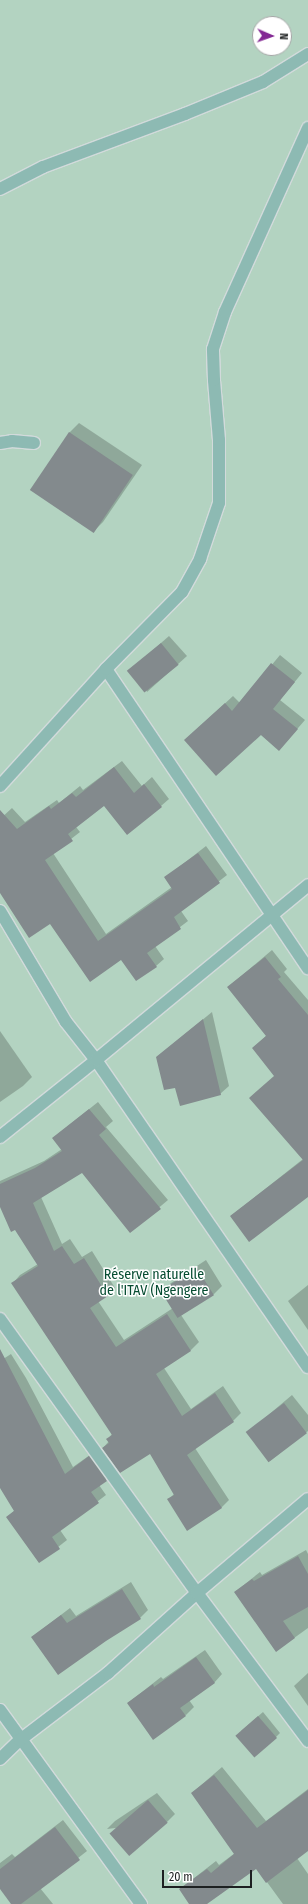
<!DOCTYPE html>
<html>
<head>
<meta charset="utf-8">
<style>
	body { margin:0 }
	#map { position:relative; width:308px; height:1904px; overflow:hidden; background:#f4fdfe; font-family:"Fira Sans Condensed",sans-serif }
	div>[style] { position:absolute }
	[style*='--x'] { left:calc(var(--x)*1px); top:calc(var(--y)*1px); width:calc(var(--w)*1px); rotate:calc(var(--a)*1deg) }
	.green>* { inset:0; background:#b3d3c1 }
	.shadow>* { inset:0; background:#0003 }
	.building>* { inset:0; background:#838a8d; transform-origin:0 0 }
	.roads { filter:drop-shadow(1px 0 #d2dadb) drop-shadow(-1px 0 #d2dadb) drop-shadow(0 1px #d2dadb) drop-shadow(0 -1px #d2dadb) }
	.street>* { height:12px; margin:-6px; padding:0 6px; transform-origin:6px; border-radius:6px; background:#8dbab3 }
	span { translate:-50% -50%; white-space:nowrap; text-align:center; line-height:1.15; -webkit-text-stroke:3px #fff; paint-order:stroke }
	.park-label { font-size:14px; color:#064c31 }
	.north { position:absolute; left:252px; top:16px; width:40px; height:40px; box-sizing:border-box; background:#fff; border:1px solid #a5a6a6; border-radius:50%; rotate:92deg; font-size:11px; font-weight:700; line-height:16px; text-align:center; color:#1d2021 }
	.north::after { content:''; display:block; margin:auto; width:14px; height:18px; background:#842994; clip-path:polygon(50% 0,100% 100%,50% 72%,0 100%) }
	.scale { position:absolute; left:162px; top:1870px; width:90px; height:18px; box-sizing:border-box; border:2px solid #1d2021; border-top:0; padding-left:5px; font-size:12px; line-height:14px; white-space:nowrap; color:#1d2021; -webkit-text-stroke:3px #fff; paint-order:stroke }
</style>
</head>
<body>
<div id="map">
	<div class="green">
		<div style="clip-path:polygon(evenodd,0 0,308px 0,308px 1904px,0 1904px,0 0,260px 24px,284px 24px,284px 48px,260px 48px,260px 24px)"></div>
	</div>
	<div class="shadow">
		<div style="clip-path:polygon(79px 423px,142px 465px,103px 522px,93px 532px,69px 433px)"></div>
		<div style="clip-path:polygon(169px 636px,187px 656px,147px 692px,137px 664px)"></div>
		<div style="clip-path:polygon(280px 655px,302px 673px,280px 700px,305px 720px,279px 750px,260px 734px,194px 732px,233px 696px,240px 703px)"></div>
		<div style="clip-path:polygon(122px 761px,142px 786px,152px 777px,169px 799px,161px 806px,104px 805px,76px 827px,80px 832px,53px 853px,106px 934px,172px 887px,165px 878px,206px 846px,227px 875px,181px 911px,188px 921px,155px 946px,164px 959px,156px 966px,122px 958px,50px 923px,0 891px,0 819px,12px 808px,25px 822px,57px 800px,59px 803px,80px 786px,83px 790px)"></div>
		<div style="clip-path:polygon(272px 950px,287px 969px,284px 972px,308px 1000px,308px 1032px,253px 1048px,267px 1035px,228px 987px)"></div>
		<div style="clip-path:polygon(212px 1012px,229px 1086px,220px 1094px,176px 1087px,157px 1057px)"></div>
		<div style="clip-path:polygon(0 1031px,32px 1077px,23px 1086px,0 1102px)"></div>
		<div style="clip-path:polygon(308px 1067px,308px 1196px,231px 1216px,303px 1159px)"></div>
		<div style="clip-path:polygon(98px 1102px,113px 1121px,106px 1127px,168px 1200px,130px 1232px,82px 1172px,41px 1197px,62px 1244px,70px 1239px,82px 1257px,92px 1251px,115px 1288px,98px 1301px,124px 1340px,173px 1308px,162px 1291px,171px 1283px,206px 1260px,222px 1286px,214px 1294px,181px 1315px,199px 1342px,191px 1350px,164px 1368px,191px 1409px,223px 1386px,241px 1413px,233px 1421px,195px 1448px,229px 1500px,221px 1508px,168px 1500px,175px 1493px,151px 1452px,103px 1448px,109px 1441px,108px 1439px,112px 1434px,13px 1283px,20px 1275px,38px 1264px,0 1205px,0 1181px,44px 1161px,62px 1149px,53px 1138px)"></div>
		<div style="clip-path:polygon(308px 1285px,308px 1330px,288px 1301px)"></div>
		<div style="clip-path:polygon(11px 1354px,26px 1378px,73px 1467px,97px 1450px,114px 1473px,99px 1485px,106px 1495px,60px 1530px,67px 1540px,39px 1562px,7px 1517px,15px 1510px,0 1486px,0 1361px)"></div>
		<div style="clip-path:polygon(292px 1395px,308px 1415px,308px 1431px,270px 1461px,247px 1433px)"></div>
		<div style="clip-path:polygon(306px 1550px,308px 1554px,308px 1628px,276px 1651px,235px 1592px,260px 1572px,262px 1575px)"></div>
		<div style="clip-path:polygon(131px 1582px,148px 1610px,140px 1618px,32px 1637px,70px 1608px,76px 1616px)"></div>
		<div style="clip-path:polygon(205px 1650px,222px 1674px,214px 1683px,189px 1700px,194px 1707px,186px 1715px,128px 1703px,161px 1677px,163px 1679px)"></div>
		<div style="clip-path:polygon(308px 1673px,308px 1706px,294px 1686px)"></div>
		<div style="clip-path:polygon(263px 1712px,280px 1733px,276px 1737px,241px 1731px)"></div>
		<div style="clip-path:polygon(222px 1767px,266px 1821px,308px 1789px,308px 1850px,297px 1858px,308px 1874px,308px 1904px,283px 1904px,256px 1867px,205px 1904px,191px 1904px,180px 1889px,216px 1861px,219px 1865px,235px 1853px,192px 1793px)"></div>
		<div style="clip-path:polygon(157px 1793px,175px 1814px,167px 1822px,107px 1829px,115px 1821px)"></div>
		<div style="clip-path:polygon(63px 1820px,87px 1851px,40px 1888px,53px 1904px,13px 1904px,0 1887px,0 1863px,12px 1854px,15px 1857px)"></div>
	</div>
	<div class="building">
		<div style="left:69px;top:432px;width:77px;height:70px;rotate:34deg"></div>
		<div style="left:161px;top:643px;width:28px;height:44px;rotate:51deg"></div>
		<div style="clip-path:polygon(271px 663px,295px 682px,273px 709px,298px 729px,279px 751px,261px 735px,216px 776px,184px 740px,225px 703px,232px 711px)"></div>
		<div style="clip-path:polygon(114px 767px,134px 793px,144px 784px,162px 807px,127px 835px,104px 806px,68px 834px,73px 841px,45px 860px,98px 941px,172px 889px,164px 877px,198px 853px,220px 883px,174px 917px,181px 929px,147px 953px,157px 967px,136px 981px,121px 960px,90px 982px,50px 924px,29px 938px,0 893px,0 810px,17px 829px,49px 806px,51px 809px,72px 793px,76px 797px)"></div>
		<div style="clip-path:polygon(265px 957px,281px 977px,278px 979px,308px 1015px,308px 1197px,249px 1242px,230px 1216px,303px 1160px,249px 1098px,274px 1076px,252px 1048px,266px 1036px,227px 987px)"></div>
		<div style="clip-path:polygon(203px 1019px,221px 1095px,180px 1106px,175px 1088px,164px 1090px,156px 1057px)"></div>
		<div style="clip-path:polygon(89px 1109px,106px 1129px,99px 1135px,161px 1209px,130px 1233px,82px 1173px,33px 1203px,54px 1251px,62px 1246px,74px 1264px,84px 1258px,108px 1296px,90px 1308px,116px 1347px,167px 1314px,191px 1351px,156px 1374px,182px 1416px,215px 1393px,234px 1422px,187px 1455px,222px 1508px,187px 1531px,167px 1499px,174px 1495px,150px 1454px,120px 1473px,102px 1448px,109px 1443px,106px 1439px,112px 1435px,11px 1283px,38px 1266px,15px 1230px,11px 1232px,0 1207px,0 1184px,35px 1168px,62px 1151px,52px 1138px)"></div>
		<div style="left:197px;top:1268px;width:32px;height:43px;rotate:58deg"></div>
		<div style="clip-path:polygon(0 1349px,65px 1474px,89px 1456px,107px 1481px,91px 1492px,99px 1503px,52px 1537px,60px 1549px,39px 1563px,6px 1517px,14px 1511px,0 1488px)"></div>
		<div style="left:284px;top:1403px;width:38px;height:48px;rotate:53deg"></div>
		<div style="clip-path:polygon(298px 1556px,308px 1574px,308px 1607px,283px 1621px,295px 1638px,276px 1652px,234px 1592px,252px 1579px,254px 1581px)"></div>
		<div style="clip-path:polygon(122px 1589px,141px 1619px,106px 1641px,58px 1675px,31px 1637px,61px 1615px,67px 1623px)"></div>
		<div style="clip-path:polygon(196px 1657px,215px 1683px,180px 1708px,186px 1716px,153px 1740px,127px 1703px,153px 1684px,154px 1687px)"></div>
		<div style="left:258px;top:1716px;width:29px;height:30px;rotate:49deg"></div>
		<div style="clip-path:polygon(214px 1775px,257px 1828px,308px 1790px,308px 1851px,266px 1883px,256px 1869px,207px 1904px,189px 1904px,179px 1889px,207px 1869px,211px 1873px,234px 1854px,191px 1793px)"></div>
		<div style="left:148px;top:1800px;width:30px;height:51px;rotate:49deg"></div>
		<div style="clip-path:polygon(55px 1827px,80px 1860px,21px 1904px,11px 1904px,0 1889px,0 1869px)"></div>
	</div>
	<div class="roads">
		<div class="street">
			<div style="--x:0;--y:189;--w:48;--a:-27.1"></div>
			<div style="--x:43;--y:167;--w:152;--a:-20.5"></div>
			<div style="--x:185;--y:114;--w:84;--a:-22.3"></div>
			<div style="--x:263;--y:82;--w:53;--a:-31.9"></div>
			<div style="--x:0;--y:443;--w:12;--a:-9"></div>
			<div style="--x:12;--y:441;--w:22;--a:5"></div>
			<div style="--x:106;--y:669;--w:361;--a:56"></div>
			<div style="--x:0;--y:786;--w:158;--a:-47.8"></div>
			<div style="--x:106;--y:669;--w:108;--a:-45.4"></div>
			<div style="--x:182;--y:592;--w:38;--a:-61"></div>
			<div style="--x:200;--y:559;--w:59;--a:-71.3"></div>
			<div style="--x:219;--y:503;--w:63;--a:-90"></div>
			<div style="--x:219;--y:440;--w:60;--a:-94.8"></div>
			<div style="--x:214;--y:380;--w:31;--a:-92"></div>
			<div style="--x:213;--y:349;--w:39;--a:-72"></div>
			<div style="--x:225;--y:312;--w:202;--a:-65.7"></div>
			<div style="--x:0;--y:911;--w:129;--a:59.3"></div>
			<div style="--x:66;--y:1022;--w:48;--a:51.7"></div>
			<div style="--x:96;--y:1060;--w:373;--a:55.4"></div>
			<div style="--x:0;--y:1137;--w:123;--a:-38.7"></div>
			<div style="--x:96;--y:1060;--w:275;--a:-39.5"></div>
			<div style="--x:0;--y:1319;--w:337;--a:54.3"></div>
			<div style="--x:197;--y:1593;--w:185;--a:53.1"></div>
			<div style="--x:0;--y:1710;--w:240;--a:54"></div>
			<div style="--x:0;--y:1759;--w:28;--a:-44"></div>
			<div style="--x:20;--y:1740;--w:111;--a:-37.3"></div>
			<div style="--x:108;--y:1673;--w:120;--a:-42"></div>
			<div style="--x:197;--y:1593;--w:145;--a:-40.3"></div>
		</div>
	</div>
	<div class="park-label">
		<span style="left:154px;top:1283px">Réserve naturelle<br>de l'ITAV (Ngengere</span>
	</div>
	<div class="north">N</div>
	<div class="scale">20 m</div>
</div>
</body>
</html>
